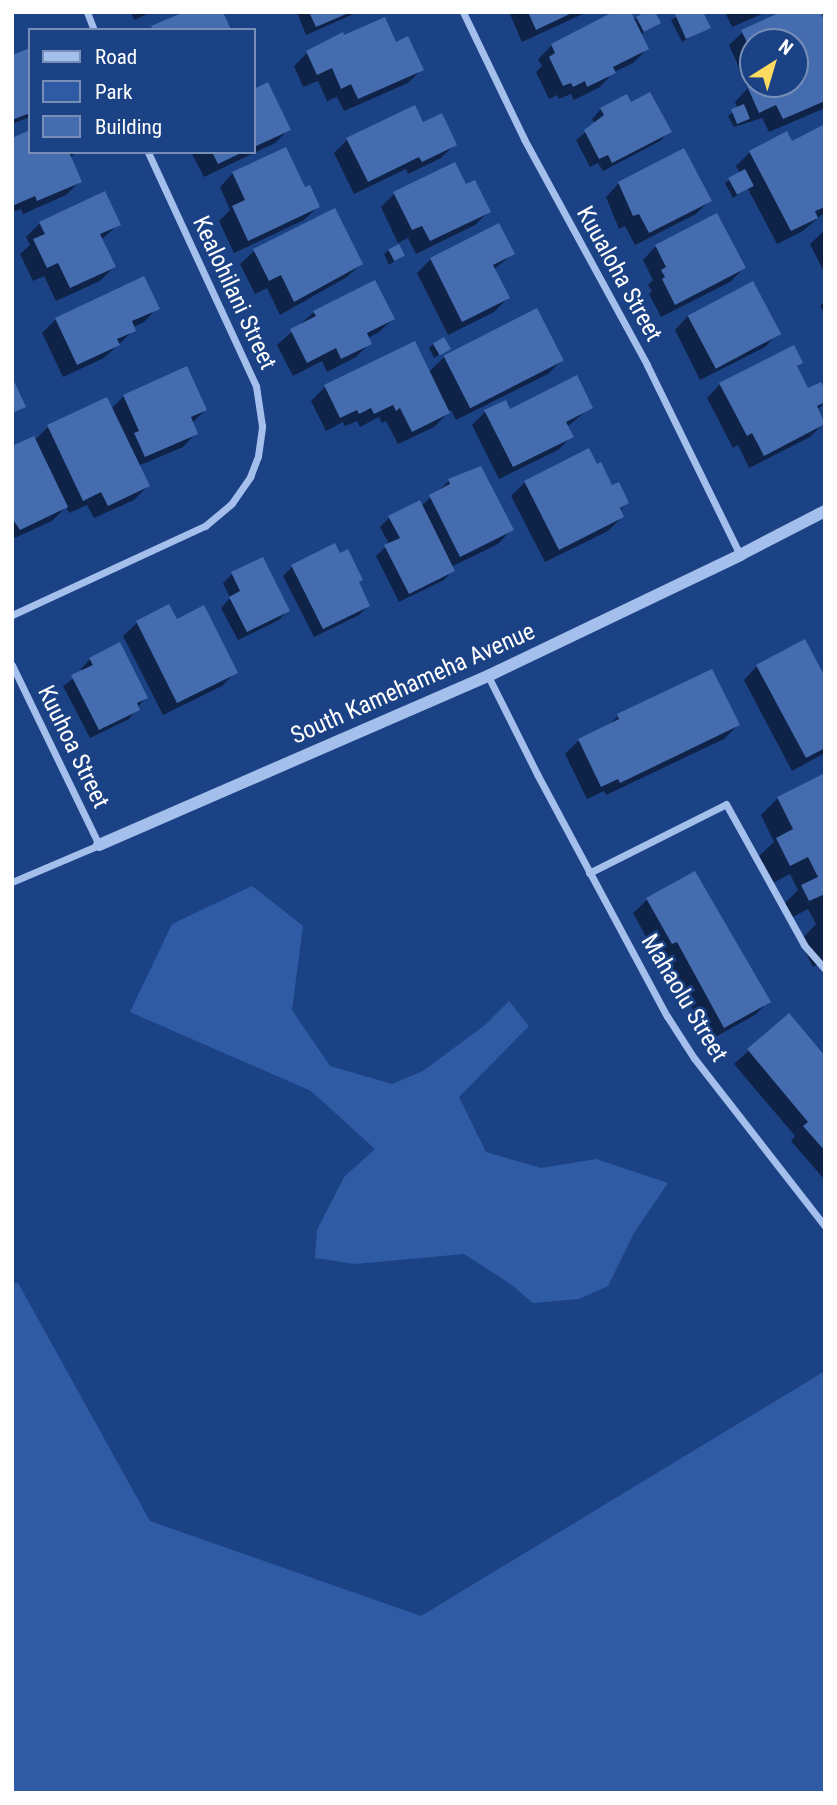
<!DOCTYPE html>
<html>
<head>
<meta charset="utf-8">
<style>
	body { margin:0 }
	#map { position:relative; width:837px; height:1805px; overflow:hidden; background:#1c4286; font-family:"Roboto Condensed",sans-serif }
	div>[style] { position:absolute }
	[style*='--x'] { left:calc(var(--x)*1px); top:calc(var(--y)*1px); width:calc(var(--w)*1px); rotate:calc(var(--a)*1deg) }
	.green>* { inset:0; background:#2f5ba4 }
	.shadow>* { inset:0; background:#0007 }
	.building>* { inset:0; background:#446caf; transform-origin:0 0 }
	.minor>* { height:7px; margin:-3.5px; padding:0 3.5px; transform-origin:3.5px; border-radius:3.5px; background:#a4bfeb }
	.tertiary>* { height:12px; margin:-6px; padding:0 6px; transform-origin:6px; border-radius:6px; background:#a4bfeb }
	span { translate:-50% -50%; white-space:nowrap; text-align:center; line-height:1.15; -webkit-text-stroke:5px #1c4286; paint-order:stroke }
	.street-label { font-size:24px; color:#fff }
	.frame { position:absolute; inset:0; border:14px solid #fff; pointer-events:none }
	.legend { position:absolute; left:28px; top:28px; width:228px; height:126px; box-sizing:border-box; background:#1c4286; border:2px solid #778eb6; margin:0; padding:9px 12px; list-style:none; font-size:21px; color:#fff }
	.legend li { display:flex; align-items:center; gap:14px; height:35px }
	.legend b { width:35px; border:2px solid #778eb6 }
	.north { position:absolute; left:739px; top:28px; width:70px; height:70px; box-sizing:border-box; background:#1c4286; border:2px solid #778eb6; border-radius:50%; rotate:37deg; font-size:19px; font-weight:700; line-height:28px; text-align:center; color:#fff }
	.north::after { content:''; display:block; margin:auto; width:24px; height:32px; background:#fcdb61; clip-path:polygon(50% 0,100% 100%,50% 72%,0 100%) }
</style>
</head>
<body>
<div id="map">
	<div class="green">
		<div style="clip-path:polygon(252px 886px,303px 926px,292px 1010px,330px 1066px,392px 1084px,423px 1071px,485px 1025px,509px 1001px,529px 1026px,459px 1097px,486px 1152px,541px 1168px,596px 1159px,668px 1183px,634px 1233px,608px 1286px,579px 1299px,533px 1303px,512px 1285px,464px 1254px,355px 1264px,315px 1258px,317px 1230px,344px 1177px,375px 1149px,311px 1091px,130px 1012px,172px 924px)"></div>
		<div style="clip-path:polygon(12px 1283px,18px 1283px,150px 1521px,421px 1616px,825px 1371px,825px 1793px,12px 1793px)"></div>
	</div>
	<div class="shadow">
		<div style="clip-path:polygon(131px 12px,152px 12px,134px 20px)"></div>
		<div style="clip-path:polygon(297px 12px,358px 12px,306px 35px)"></div>
		<div style="clip-path:polygon(509px 12px,587px 12px,522px 42px)"></div>
		<div style="clip-path:polygon(684px 12px,708px 27px,682px 42px,671px 20px)"></div>
		<div style="clip-path:polygon(725px 12px,767px 12px,732px 27px)"></div>
		<div style="clip-path:polygon(637px 18px,659px 23px,640px 35px,647px 49px,633px 63px,614px 72px,600px 87px,574px 100px,571px 94px,559px 99px,557px 95px,549px 99px,536px 72px,542px 66px,538px 59px,552px 45px)"></div>
		<div style="clip-path:polygon(evenodd,825px 27px,825px 108px,769px 132px,762px 118px,734px 127px,728px 116px,738px 109px,735px 102px,748px 88px,729px 45px,743px 32px,825px 27px,753px 42px,795px 42px,795px 84px,753px 84px,753px 42px)"></div>
		<div style="clip-path:polygon(344px 37px,395px 44px,422px 69px,408px 83px,344px 111px,337px 97px,327px 101px,318px 81px,303px 87px,294px 66px,307px 53px)"></div>
		<div style="clip-path:polygon(30px 50px,30px 117px,12px 124px,12px 57px)"></div>
		<div style="clip-path:polygon(267px 85px,289px 129px,275px 143px,204px 177px,191px 152px,254px 152px,254px 91px)"></div>
		<div style="clip-path:polygon(630px 104px,669px 132px,660px 141px,603px 171px,598px 163px,590px 167px,576px 140px,595px 124px,592px 119px,601px 109px)"></div>
		<div style="clip-path:polygon(422px 125px,455px 144px,441px 158px,408px 174px,406px 169px,354px 194px,334px 153px,347px 140px)"></div>
		<div style="clip-path:polygon(825px 126px,825px 212px,803px 231px,777px 244px,748px 189px,733px 198px,725px 183px,740px 173px,736px 166px,750px 152px,792px 143px)"></div>
		<div style="clip-path:polygon(12px 140px,30px 152px,76px 152px,70px 158px,80px 181px,66px 195px,23px 214px,21px 209px,12px 212px)"></div>
		<div style="clip-path:polygon(233px 173px,304px 190px,318px 207px,304px 220px,234px 253px,219px 221px,230px 210px,220px 187px)"></div>
		<div style="clip-path:polygon(619px 183px,709px 201px,696px 214px,635px 245px,625px 226px,619px 229px,606px 197px)"></div>
		<div style="clip-path:polygon(465px 186px,489px 211px,475px 225px,416px 254px,408px 238px,398px 243px,381px 207px,394px 194px)"></div>
		<div style="clip-path:polygon(335px 210px,361px 264px,347px 277px,280px 315px,267px 288px,255px 294px,240px 264px,254px 251px)"></div>
		<div style="clip-path:polygon(40px 223px,119px 224px,101px 240px,114px 267px,100px 281px,56px 301px,44px 276px,33px 281px,20px 254px,30px 245px,26px 237px)"></div>
		<div style="clip-path:polygon(825px 230px,825px 274px,810px 244px)"></div>
		<div style="clip-path:polygon(656px 246px,744px 268px,730px 282px,661px 317px,649px 294px,652px 291px,648px 285px,653px 280px,643px 260px)"></div>
		<div style="clip-path:polygon(389px 250px,402px 256px,389px 265px,384px 254px)"></div>
		<div style="clip-path:polygon(513px 254px,493px 270px,508px 298px,494px 312px,448px 335px,417px 273px,431px 259px)"></div>
		<div style="clip-path:polygon(825px 301px,825px 314px,820px 306px)"></div>
		<div style="clip-path:polygon(157px 308px,144px 322px,133px 327px,134px 330px,104px 358px,63px 377px,42px 333px,56px 319px)"></div>
		<div style="clip-path:polygon(314px 312px,393px 319px,379px 332px,368px 338px,370px 343px,356px 357px,327px 372px,322px 361px,293px 376px,277px 345px)"></div>
		<div style="clip-path:polygon(688px 316px,778px 333px,765px 347px,700px 380px,675px 330px)"></div>
		<div style="clip-path:polygon(433px 344px,448px 349px,434px 358px,429px 348px)"></div>
		<div style="clip-path:polygon(444px 357px,562px 360px,548px 374px,456px 420px,451px 410px,434px 427px,398px 444px,386px 421px,382px 423px,379px 417px,360px 427px,357px 421px,345px 426px,343px 422px,326px 431px,311px 401px,325px 387px,428px 373px)"></div>
		<div style="clip-path:polygon(801px 362px,796px 368px,808px 391px,825px 394px,825px 402px,817px 410px,824px 423px,810px 437px,749px 468px,738px 445px,733px 448px,707px 398px,720px 384px)"></div>
		<div style="clip-path:polygon(186px 368px,205px 410px,192px 423px,196px 433px,183px 447px,138px 466px,148px 486px,134px 500px,94px 518px,87px 505px,69px 513px,66px 507px,52px 521px,12px 539px,12px 448px,35px 440px,48px 427px,111px 409px,124px 396px)"></div>
		<div style="clip-path:polygon(591px 407px,567px 427px,572px 436px,558px 450px,499px 479px,472px 425px,485px 412px)"></div>
		<div style="clip-path:polygon(596px 466px,627px 503px,619px 511px,622px 517px,608px 531px,545px 562px,511px 496px,525px 482px)"></div>
		<div style="clip-path:polygon(481px 468px,511px 530px,498px 544px,451px 567px,453px 570px,444px 580px,399px 602px,376px 556px,389px 544px,380px 527px,390px 517px,421px 506px,449px 481px)"></div>
		<div style="clip-path:polygon(334px 546px,368px 606px,359px 615px,314px 637px,283px 576px,292px 567px)"></div>
		<div style="clip-path:polygon(232px 574px,288px 610px,279px 620px,238px 640px,221px 608px,230px 598px,223px 583px)"></div>
		<div style="clip-path:polygon(168px 607px,176px 621px,236px 672px,222px 686px,163px 715px,123px 636px,137px 623px)"></div>
		<div style="clip-path:polygon(90px 659px,146px 697px,129px 719px,90px 738px,63px 686px,83px 672px,81px 669px)"></div>
		<div style="clip-path:polygon(757px 666px,825px 681px,825px 753px,792px 771px,744px 680px)"></div>
		<div style="clip-path:polygon(618px 716px,738px 725px,724px 739px,606px 795px,604px 791px,587px 799px,565px 754px,579px 740px,607px 727px)"></div>
		<div style="clip-path:polygon(825px 775px,825px 961px,813px 967px,800px 941px,816px 924px,808px 909px,791px 918px,784px 904px,798px 890px,790px 874px,773px 883px,759px 856px,774px 842px,761px 815px,778px 798px)"></div>
		<div style="clip-path:polygon(694px 874px,768px 1002px,755px 1015px,710px 1040px,662px 954px,657px 957px,633px 913px,647px 900px)"></div>
		<div style="clip-path:polygon(788px 1015px,825px 1058px,824px 1179px,791px 1141px,795px 1136px,734px 1064px)"></div>
	</div>
	<div class="building">
		<div style="clip-path:polygon(184px 12px,223px 12px,231px 30px,153px 30px,151px 26px)"></div>
		<div style="clip-path:polygon(309px 12px,351px 12px,316px 27px)"></div>
		<div style="clip-path:polygon(528px 12px,574px 12px,536px 30px)"></div>
		<div style="clip-path:polygon(613px 12px,631px 12px,649px 49px,613px 67px,616px 73px,587px 87px,585px 81px,573px 87px,571px 83px,563px 86px,549px 57px,555px 53px,551px 44px)"></div>
		<div style="clip-path:polygon(645px 12px,655px 12px,661px 23px,644px 32px,636px 17px)"></div>
		<div style="clip-path:polygon(679px 12px,703px 12px,711px 28px,686px 39px,675px 14px)"></div>
		<div style="clip-path:polygon(781px 12px,820px 12px,825px 23px,825px 101px,783px 119px,776px 105px,759px 113px,747px 86px,795px 84px,795px 42px,753px 42px,753px 55px,741px 30px)"></div>
		<div style="clip-path:polygon(385px 17px,396px 42px,408px 36px,424px 70px,358px 99px,351px 84px,341px 89px,332px 68px,317px 75px,306px 51px,343px 32px,344px 35px)"></div>
		<div style="clip-path:polygon(30px 48px,30px 113px,12px 120px,12px 55px)"></div>
		<div style="clip-path:polygon(268px 82px,291px 130px,254px 147px,254px 89px)"></div>
		<div style="clip-path:polygon(650px 92px,672px 132px,612px 163px,608px 155px,599px 159px,584px 130px,604px 115px,600px 108px,627px 94px,631px 102px)"></div>
		<div style="left:744px;top:104px;width:16px;height:14px;rotate:68deg"></div>
		<div style="clip-path:polygon(415px 105px,423px 122px,442px 113px,457px 145px,422px 162px,419px 157px,368px 182px,346px 138px)"></div>
		<div style="clip-path:polygon(825px 124px,825px 207px,815px 211px,818px 218px,791px 231px,749px 151px,787px 131px,792px 141px)"></div>
		<div style="clip-path:polygon(30px 130px,30px 152px,69px 152px,82px 182px,37px 201px,35px 196px,12px 206px,12px 138px)"></div>
		<div style="clip-path:polygon(286px 147px,305px 187px,310px 185px,320px 207px,248px 241px,232px 206px,245px 200px,232px 172px)"></div>
		<div style="clip-path:polygon(684px 148px,712px 201px,649px 233px,639px 214px,633px 216px,618px 182px)"></div>
		<div style="clip-path:polygon(212px 152px,243px 152px,218px 164px)"></div>
		<div style="clip-path:polygon(455px 162px,466px 184px,475px 180px,491px 212px,430px 241px,422px 226px,412px 230px,393px 192px)"></div>
		<div style="left:745px;top:169px;width:19px;height:19px;rotate:62deg"></div>
		<div style="clip-path:polygon(105px 191px,121px 225px,100px 234px,116px 267px,70px 288px,58px 263px,47px 268px,33px 239px,45px 234px,39px 222px)"></div>
		<div style="clip-path:polygon(335px 208px,363px 264px,294px 302px,281px 275px,269px 281px,253px 249px)"></div>
		<div style="clip-path:polygon(717px 213px,746px 268px,675px 305px,662px 279px,665px 277px,661px 270px,666px 267px,655px 245px)"></div>
		<div style="clip-path:polygon(499px 223px,515px 254px,493px 265px,510px 298px,462px 322px,430px 258px)"></div>
		<div style="left:399px;top:244px;width:13px;height:12px;rotate:63deg"></div>
		<div style="clip-path:polygon(144px 276px,160px 309px,132px 321px,136px 331px,117px 339px,120px 345px,77px 365px,55px 318px)"></div>
		<div style="clip-path:polygon(375px 280px,395px 319px,367px 333px,372px 344px,341px 359px,336px 348px,307px 363px,290px 329px,316px 316px,313px 311px)"></div>
		<div style="left:753px;top:281px;width:60px;height:74px;rotate:62deg"></div>
		<div style="left:537px;top:308px;width:59px;height:105px;rotate:63deg"></div>
		<div style="left:444px;top:337px;width:14px;height:13px;rotate:60deg"></div>
		<div style="clip-path:polygon(415px 341px,450px 413px,412px 432px,400px 408px,396px 411px,393px 405px,374px 414px,371px 408px,359px 414px,357px 410px,340px 418px,324px 385px)"></div>
		<div style="clip-path:polygon(794px 345px,803px 363px,797px 366px,808px 388px,821px 382px,825px 390px,825px 402px,817px 406px,825px 424px,764px 456px,752px 433px,747px 436px,719px 383px)"></div>
		<div style="clip-path:polygon(187px 366px,207px 410px,191px 417px,198px 434px,145px 457px,134px 433px,139px 431px,123px 395px)"></div>
		<div style="clip-path:polygon(577px 375px,593px 408px,566px 422px,574px 437px,513px 467px,484px 410px,506px 400px,510px 409px)"></div>
		<div style="clip-path:polygon(12px 377px,26px 407px,12px 413px)"></div>
		<div style="clip-path:polygon(107px 397px,150px 486px,108px 506px,101px 492px,83px 501px,47px 425px)"></div>
		<div style="clip-path:polygon(34px 436px,68px 507px,20px 530px,12px 518px,12px 446px)"></div>
		<div style="clip-path:polygon(589px 448px,597px 464px,601px 462px,612px 485px,619px 482px,629px 503px,620px 508px,624px 517px,559px 550px,524px 481px)"></div>
		<div style="clip-path:polygon(481px 466px,514px 530px,460px 557px,429px 495px,450px 484px,448px 479px)"></div>
		<div style="clip-path:polygon(420px 500px,455px 571px,409px 594px,384px 545px,400px 538px,388px 516px)"></div>
		<div style="clip-path:polygon(335px 543px,340px 553px,348px 549px,363px 580px,359px 582px,370px 606px,323px 629px,291px 565px)"></div>
		<div style="clip-path:polygon(263px 557px,290px 611px,247px 632px,229px 597px,240px 591px,231px 572px)"></div>
		<div style="clip-path:polygon(169px 604px,177px 619px,204px 605px,238px 673px,177px 703px,136px 621px)"></div>
		<div style="clip-path:polygon(805px 639px,825px 677px,825px 748px,806px 758px,756px 665px)"></div>
		<div style="clip-path:polygon(120px 642px,148px 698px,137px 703px,140px 710px,99px 730px,71px 675px,93px 665px,89px 658px)"></div>
		<div style="clip-path:polygon(712px 669px,740px 725px,620px 783px,618px 779px,601px 787px,578px 739px,619px 719px,617px 714px)"></div>
		<div style="clip-path:polygon(825px 773px,825px 894px,809px 901px,801px 885px,818px 877px,808px 857px,790px 866px,776px 838px,793px 829px,777px 797px)"></div>
		<div style="clip-path:polygon(695px 871px,771px 1002px,724px 1028px,677px 942px,672px 944px,646px 898px)"></div>
		<div style="clip-path:polygon(789px 1013px,825px 1056px,825px 1151px,803px 1126px,808px 1122px,747px 1049px)"></div>
	</div>
	<div class="minor">
		<div style="--x:87;--y:12;--w:19;--a:69"></div>
		<div style="--x:463;--y:12;--w:141;--a:64.3"></div>
		<div style="--x:524;--y:139;--w:257;--a:61.4"></div>
		<div style="--x:647;--y:365;--w:212;--a:63.9"></div>
		<div style="--x:12;--y:615;--w:213;--a:-24.8"></div>
		<div style="--x:205;--y:526;--w:35;--a:-40"></div>
		<div style="--x:232;--y:503;--w:32;--a:-55"></div>
		<div style="--x:250;--y:477;--w:22;--a:-69"></div>
		<div style="--x:258;--y:456;--w:30;--a:-82"></div>
		<div style="--x:262;--y:426;--w:40;--a:-98.5"></div>
		<div style="--x:256;--y:386;--w:258;--a:-114.8"></div>
		<div style="--x:12;--y:665;--w:200;--a:64.2"></div>
		<div style="--x:99;--y:845;--w:95;--a:157"></div>
		<div style="--x:488;--y:676;--w:110;--a:63.4"></div>
		<div style="--x:537;--y:774;--w:275;--a:61.8"></div>
		<div style="--x:667;--y:1016;--w:50;--a:57.3"></div>
		<div style="--x:694;--y:1058;--w:213;--a:52.1"></div>
		<div style="--x:589;--y:873;--w:153;--a:-26.7"></div>
		<div style="--x:726;--y:804;--w:161;--a:61"></div>
		<div style="--x:804;--y:945;--w:32;--a:49"></div>
	</div>
	<div class="tertiary">
		<div style="--x:99;--y:845;--w:424;--a:-23.5"></div>
		<div style="--x:488;--y:676;--w:280;--a:-25.6"></div>
		<div style="--x:740;--y:555;--w:96;--a:-27.4"></div>
	</div>
	<div class="street-label">
		<span style="left:619px;top:274px;rotate:61deg">Kuualoha Street</span>
		<span style="left:234px;top:293px;rotate:65deg">Kealohilani Street</span>
		<span style="left:413px;top:684px;rotate:-24deg">South Kamehameha Avenue</span>
		<span style="left:73px;top:747px;rotate:64deg">Kuuhoa Street</span>
		<span style="left:684px;top:998px;rotate:59deg">Mahaolu Street</span>
	</div>
	<div class="frame"></div>
	<ul class="legend">
	<li><b style="height:9px;background:#a4bfeb"></b>Road</li>
	<li><b style="height:19px;background:#2f5ba4"></b>Park</li>
	<li><b style="height:19px;background:#446caf"></b>Building</li>
	</ul>
	<div class="north">N</div>
</div>
</body>
</html>
